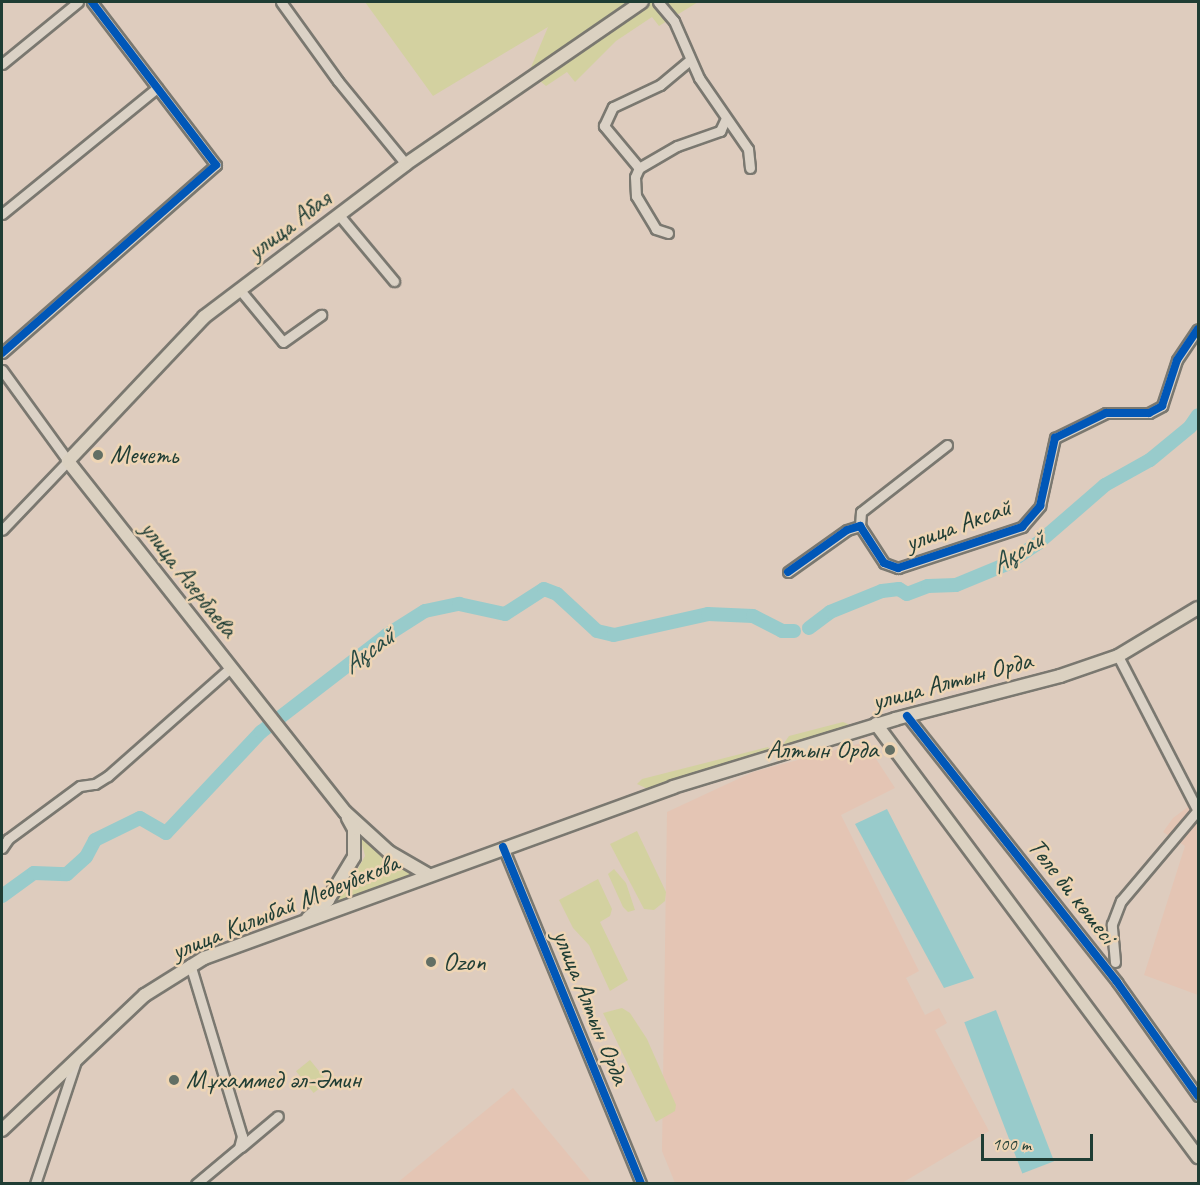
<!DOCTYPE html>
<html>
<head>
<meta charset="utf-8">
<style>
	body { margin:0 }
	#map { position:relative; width:1200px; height:1185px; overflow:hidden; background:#deccbe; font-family:Caveat,sans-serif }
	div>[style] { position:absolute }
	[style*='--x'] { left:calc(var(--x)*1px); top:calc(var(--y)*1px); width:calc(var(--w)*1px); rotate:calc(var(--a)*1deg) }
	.built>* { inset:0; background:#e4c5b4 }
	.green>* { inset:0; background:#d3d1a0; transform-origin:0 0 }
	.water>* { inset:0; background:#98cbcb; transform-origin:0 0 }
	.river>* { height:14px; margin:-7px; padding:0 7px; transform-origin:7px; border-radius:7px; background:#98cbcb }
	.roads { filter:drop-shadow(2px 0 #7a7870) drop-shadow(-2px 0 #7a7870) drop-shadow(0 2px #7a7870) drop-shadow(0 -2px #7a7870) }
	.minor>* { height:9px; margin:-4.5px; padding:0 4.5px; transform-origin:4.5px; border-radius:4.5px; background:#dbd2c6 }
	.major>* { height:12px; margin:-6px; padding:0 6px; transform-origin:6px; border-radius:6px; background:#dbd1c1 }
	.cycleway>* { height:8px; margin:-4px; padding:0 4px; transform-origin:4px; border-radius:4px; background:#0057b8 }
	.dots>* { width:16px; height:16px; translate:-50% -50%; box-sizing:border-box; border:3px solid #eed5b5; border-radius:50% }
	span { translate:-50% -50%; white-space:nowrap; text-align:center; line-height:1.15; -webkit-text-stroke:5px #eed5b5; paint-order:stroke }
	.street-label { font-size:26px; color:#1f3d34 }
	.poi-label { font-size:26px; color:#1f3d34 }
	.left { translate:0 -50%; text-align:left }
	.right { translate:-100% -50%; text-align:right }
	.water-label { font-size:27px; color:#284b44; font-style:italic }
	.frame { position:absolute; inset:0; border:3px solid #1f3d34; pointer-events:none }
	.scale { position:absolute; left:981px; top:1134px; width:112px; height:27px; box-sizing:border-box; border:3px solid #1f3d34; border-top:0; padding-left:8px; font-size:18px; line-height:21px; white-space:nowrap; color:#1f3d34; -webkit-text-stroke:4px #eed5b5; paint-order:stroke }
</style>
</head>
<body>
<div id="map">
	<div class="built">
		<div style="clip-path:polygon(865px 742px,895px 788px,841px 815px,919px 971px,906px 978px,925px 1015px,939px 1008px,947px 1023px,935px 1030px,989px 1131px,902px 1183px,675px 1183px,662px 1151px,667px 812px,753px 772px)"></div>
		<div style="clip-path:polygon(1192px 804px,1198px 811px,1198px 995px,1144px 975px,1185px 846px,1163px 832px,1173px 818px)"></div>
		<div style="clip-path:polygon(513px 1088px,592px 1183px,397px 1183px)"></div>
	</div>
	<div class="green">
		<div style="clip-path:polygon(365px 2px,698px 2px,659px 26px,652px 17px,616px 41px,575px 82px,567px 72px,546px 86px,529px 72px,548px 27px,433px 96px)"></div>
		<div style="clip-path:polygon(843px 722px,848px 724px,847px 729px,779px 750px,789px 736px)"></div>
		<div style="clip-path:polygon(768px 747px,771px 751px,690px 779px,650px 790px,637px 784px,642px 779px)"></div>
		<div style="clip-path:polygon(358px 828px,380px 851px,411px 875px,325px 910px,344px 893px,365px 856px)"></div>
		<div style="clip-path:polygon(637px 831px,666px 892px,665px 901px,654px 910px,644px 909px,610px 844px)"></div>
		<div style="clip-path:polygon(614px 869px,626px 883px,635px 910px,628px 912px,623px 907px,608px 874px)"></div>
		<div style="clip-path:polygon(598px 879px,612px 909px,610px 916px,600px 922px,628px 980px,610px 991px,589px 945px,573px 928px,559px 900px)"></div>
		<div style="clip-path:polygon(622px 1008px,630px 1013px,647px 1039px,676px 1105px,675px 1111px,656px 1122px,603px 1013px)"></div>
		<div style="left:310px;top:1060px;width:28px;height:18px;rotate:51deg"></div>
	</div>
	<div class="water">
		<div style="clip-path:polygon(887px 809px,974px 978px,944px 988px,855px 824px)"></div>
		<div style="left:996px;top:1010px;width:162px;height:34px;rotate:69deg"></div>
	</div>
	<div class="river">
		<div style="--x:809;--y:628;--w:26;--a:-37"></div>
		<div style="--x:830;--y:612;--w:56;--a:-22"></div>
		<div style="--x:882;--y:591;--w:17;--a:-7"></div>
		<div style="--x:899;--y:589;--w:9;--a:32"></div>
		<div style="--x:907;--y:594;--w:22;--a:-21"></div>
		<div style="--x:928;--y:586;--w:28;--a:-2"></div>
		<div style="--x:956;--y:585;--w:55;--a:-22.4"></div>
		<div style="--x:1007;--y:564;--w:36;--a:-34"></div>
		<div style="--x:1037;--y:544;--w:90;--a:-40.9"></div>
		<div style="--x:1105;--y:485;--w:51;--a:-29.1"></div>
		<div style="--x:1150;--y:460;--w:52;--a:-39.5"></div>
		<div style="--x:1190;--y:427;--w:14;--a:-56"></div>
		<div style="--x:2;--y:896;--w:39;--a:-36"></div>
		<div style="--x:34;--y:873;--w:33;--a:2"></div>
		<div style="--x:67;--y:874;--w:25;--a:-42"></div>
		<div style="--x:86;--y:857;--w:19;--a:-62"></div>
		<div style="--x:95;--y:840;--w:50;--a:-26.1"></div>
		<div style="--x:140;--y:818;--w:30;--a:30"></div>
		<div style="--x:166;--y:833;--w:139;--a:-46.8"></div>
		<div style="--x:261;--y:732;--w:159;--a:-37.6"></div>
		<div style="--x:387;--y:635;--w:45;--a:-32.3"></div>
		<div style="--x:425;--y:611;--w:35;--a:-12"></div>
		<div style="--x:459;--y:604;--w:47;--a:12.3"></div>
		<div style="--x:505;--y:614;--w:46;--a:-32.7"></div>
		<div style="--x:544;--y:589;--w:14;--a:21"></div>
		<div style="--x:557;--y:594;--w:54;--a:42.8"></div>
		<div style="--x:597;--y:631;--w:17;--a:13"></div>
		<div style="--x:614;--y:635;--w:96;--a:-12.6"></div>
		<div style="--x:708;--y:614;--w:45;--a:2.5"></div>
		<div style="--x:753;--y:616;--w:33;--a:27"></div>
		<div style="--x:782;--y:631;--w:12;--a:0"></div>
	</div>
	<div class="roads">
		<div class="minor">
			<div style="--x:281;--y:2;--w:97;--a:54.2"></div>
			<div style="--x:338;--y:81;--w:107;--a:50.7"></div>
			<div style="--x:658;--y:2;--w:25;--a:50"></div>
			<div style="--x:674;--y:21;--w:62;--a:66.3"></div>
			<div style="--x:699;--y:78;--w:86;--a:55.4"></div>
			<div style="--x:748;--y:149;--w:19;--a:84"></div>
			<div style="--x:2;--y:64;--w:98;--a:-39.2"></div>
			<div style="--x:639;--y:168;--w:55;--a:-129.8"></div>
			<div style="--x:604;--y:126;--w:21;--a:-65"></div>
			<div style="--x:613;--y:107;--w:52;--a:-25.1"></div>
			<div style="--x:660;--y:85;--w:39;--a:-40"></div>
			<div style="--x:2;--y:214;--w:200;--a:-39.1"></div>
			<div style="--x:339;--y:215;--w:86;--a:50.2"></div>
			<div style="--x:668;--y:233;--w:13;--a:-162"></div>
			<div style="--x:656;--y:229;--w:39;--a:-121"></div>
			<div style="--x:636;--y:196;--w:19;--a:-93"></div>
			<div style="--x:635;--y:177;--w:10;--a:-66"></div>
			<div style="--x:639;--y:168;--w:44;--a:-30.1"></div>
			<div style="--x:677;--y:146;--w:46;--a:-19.2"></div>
			<div style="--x:720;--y:131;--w:14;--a:-65"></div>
			<div style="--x:240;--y:290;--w:67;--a:50.4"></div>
			<div style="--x:283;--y:342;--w:47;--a:-35.4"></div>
			<div style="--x:2;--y:353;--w:285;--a:-41.3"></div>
			<div style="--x:216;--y:165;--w:205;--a:-127.3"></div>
			<div style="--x:2;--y:370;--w:112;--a:54"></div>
			<div style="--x:68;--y:461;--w:95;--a:133.7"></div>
			<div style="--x:860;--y:526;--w:14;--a:-86"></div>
			<div style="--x:861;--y:512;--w:109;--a:-37.9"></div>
			<div style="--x:788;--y:572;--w:72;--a:-35.4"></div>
			<div style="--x:847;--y:530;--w:14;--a:-17"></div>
			<div style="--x:860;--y:526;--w:44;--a:57"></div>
			<div style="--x:884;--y:563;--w:15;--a:20"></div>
			<div style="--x:898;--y:568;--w:131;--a:-18.3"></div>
			<div style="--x:1022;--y:527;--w:28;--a:-49"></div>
			<div style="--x:1040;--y:506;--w:70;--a:-77.6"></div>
			<div style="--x:1055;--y:438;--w:57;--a:-26.1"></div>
			<div style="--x:1106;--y:413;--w:43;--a:0"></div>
			<div style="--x:1149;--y:413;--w:15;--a:-28"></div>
			<div style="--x:1162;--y:406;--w:48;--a:-71.9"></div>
			<div style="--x:1177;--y:360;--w:37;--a:-56"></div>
			<div style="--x:1118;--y:656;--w:174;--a:62.7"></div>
			<div style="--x:907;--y:716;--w:339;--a:51.7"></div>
			<div style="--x:1117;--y:982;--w:140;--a:54.6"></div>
			<div style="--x:503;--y:847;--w:364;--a:67.7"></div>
			<div style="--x:2;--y:848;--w:11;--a:-56"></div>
			<div style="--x:8;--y:839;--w:89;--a:-36.4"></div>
			<div style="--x:80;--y:786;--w:15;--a:-8"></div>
			<div style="--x:95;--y:784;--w:15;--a:-32"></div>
			<div style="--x:108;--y:776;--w:163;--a:-41.5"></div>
			<div style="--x:1115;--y:962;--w:38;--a:-95"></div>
			<div style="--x:1112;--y:924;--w:25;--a:-69"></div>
			<div style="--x:1121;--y:901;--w:119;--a:-49.8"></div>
			<div style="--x:190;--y:964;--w:180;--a:73.2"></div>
			<div style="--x:242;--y:1136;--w:12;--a:104"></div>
			<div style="--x:239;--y:1148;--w:56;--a:140.1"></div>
			<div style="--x:241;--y:1147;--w:48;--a:-40"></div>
			<div style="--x:35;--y:1184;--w:130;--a:-71.6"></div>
		</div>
		<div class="major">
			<div style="--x:876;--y:724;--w:540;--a:53.36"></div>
			<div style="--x:427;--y:874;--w:44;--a:-149.9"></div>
			<div style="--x:389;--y:852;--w:59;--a:-137.7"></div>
			<div style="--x:345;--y:812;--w:447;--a:-128.3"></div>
			<div style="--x:68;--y:461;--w:198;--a:-46.6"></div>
			<div style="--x:204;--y:317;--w:253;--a:-37.1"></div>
			<div style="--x:406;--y:164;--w:286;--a:-34.5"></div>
			<div style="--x:308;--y:918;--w:27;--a:-42"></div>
			<div style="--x:328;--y:900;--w:50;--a:-58.8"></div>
			<div style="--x:354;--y:857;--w:28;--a:-90"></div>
			<div style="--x:354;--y:829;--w:13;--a:-119"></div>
			<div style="--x:2;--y:1130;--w:197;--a:-43.4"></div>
			<div style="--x:145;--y:995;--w:70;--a:-32.1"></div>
			<div style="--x:204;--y:958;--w:499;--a:-20"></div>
			<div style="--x:673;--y:787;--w:232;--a:-17"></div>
			<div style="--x:895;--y:719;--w:171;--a:-14.6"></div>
			<div style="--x:1060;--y:676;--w:61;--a:-19"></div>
			<div style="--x:1118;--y:656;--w:93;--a:-31"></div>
		</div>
	</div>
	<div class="cycleway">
		<div style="--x:2;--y:353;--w:285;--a:-41.3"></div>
		<div style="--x:216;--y:165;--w:205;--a:-127.3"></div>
		<div style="--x:788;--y:572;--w:72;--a:-35.4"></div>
		<div style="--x:847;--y:530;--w:14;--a:-17"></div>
		<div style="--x:860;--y:526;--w:44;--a:57"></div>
		<div style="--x:884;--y:563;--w:15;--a:20"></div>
		<div style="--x:898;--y:568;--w:131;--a:-18.3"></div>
		<div style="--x:1022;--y:527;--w:28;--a:-49"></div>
		<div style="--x:1040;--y:506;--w:70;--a:-77.6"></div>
		<div style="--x:1055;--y:438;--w:57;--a:-26.1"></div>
		<div style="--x:1106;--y:413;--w:43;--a:0"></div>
		<div style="--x:1149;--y:413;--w:15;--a:-28"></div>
		<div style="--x:1162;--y:406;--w:48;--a:-71.9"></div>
		<div style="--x:1177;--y:360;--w:37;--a:-56"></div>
		<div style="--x:907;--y:716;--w:339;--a:51.7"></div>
		<div style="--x:1117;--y:982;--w:140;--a:54.6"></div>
		<div style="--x:503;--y:847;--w:364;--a:67.7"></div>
	</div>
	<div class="dots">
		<div style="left:98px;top:455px;background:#626f64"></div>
		<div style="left:890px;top:750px;background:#626f64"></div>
		<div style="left:431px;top:962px;background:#626f64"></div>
		<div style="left:174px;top:1080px;background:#626f64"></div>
	</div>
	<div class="street-label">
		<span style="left:289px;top:225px;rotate:-37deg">улица Абая</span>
		<span style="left:958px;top:525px;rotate:-20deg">улица Аксай</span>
		<span style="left:189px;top:579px;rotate:52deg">улица Азербаева</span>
		<span style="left:952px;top:681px;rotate:-15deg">улица Алтын Орда</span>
		<span style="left:1072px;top:891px;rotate:52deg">Төле би көшесі</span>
		<span style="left:285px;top:907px;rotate:-22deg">улица Килыбай Медеубекова</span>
		<span style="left:591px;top:1007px;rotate:68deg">улица Алтын Орда</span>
	</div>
	<div class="poi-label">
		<span class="left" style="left:110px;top:455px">Мечеть</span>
		<span class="right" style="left:878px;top:750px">Алтын Орда</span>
		<span class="left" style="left:443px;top:962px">Ozon</span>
		<span class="left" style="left:186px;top:1080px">Мұхаммед әл-Әмин</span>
	</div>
	<div class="water-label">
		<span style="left:1017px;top:552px;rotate:-32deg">Ақсай</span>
		<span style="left:368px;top:651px;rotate:-37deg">Ақсай</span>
	</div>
	<div class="frame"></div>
	<div class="scale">100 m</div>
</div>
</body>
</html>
